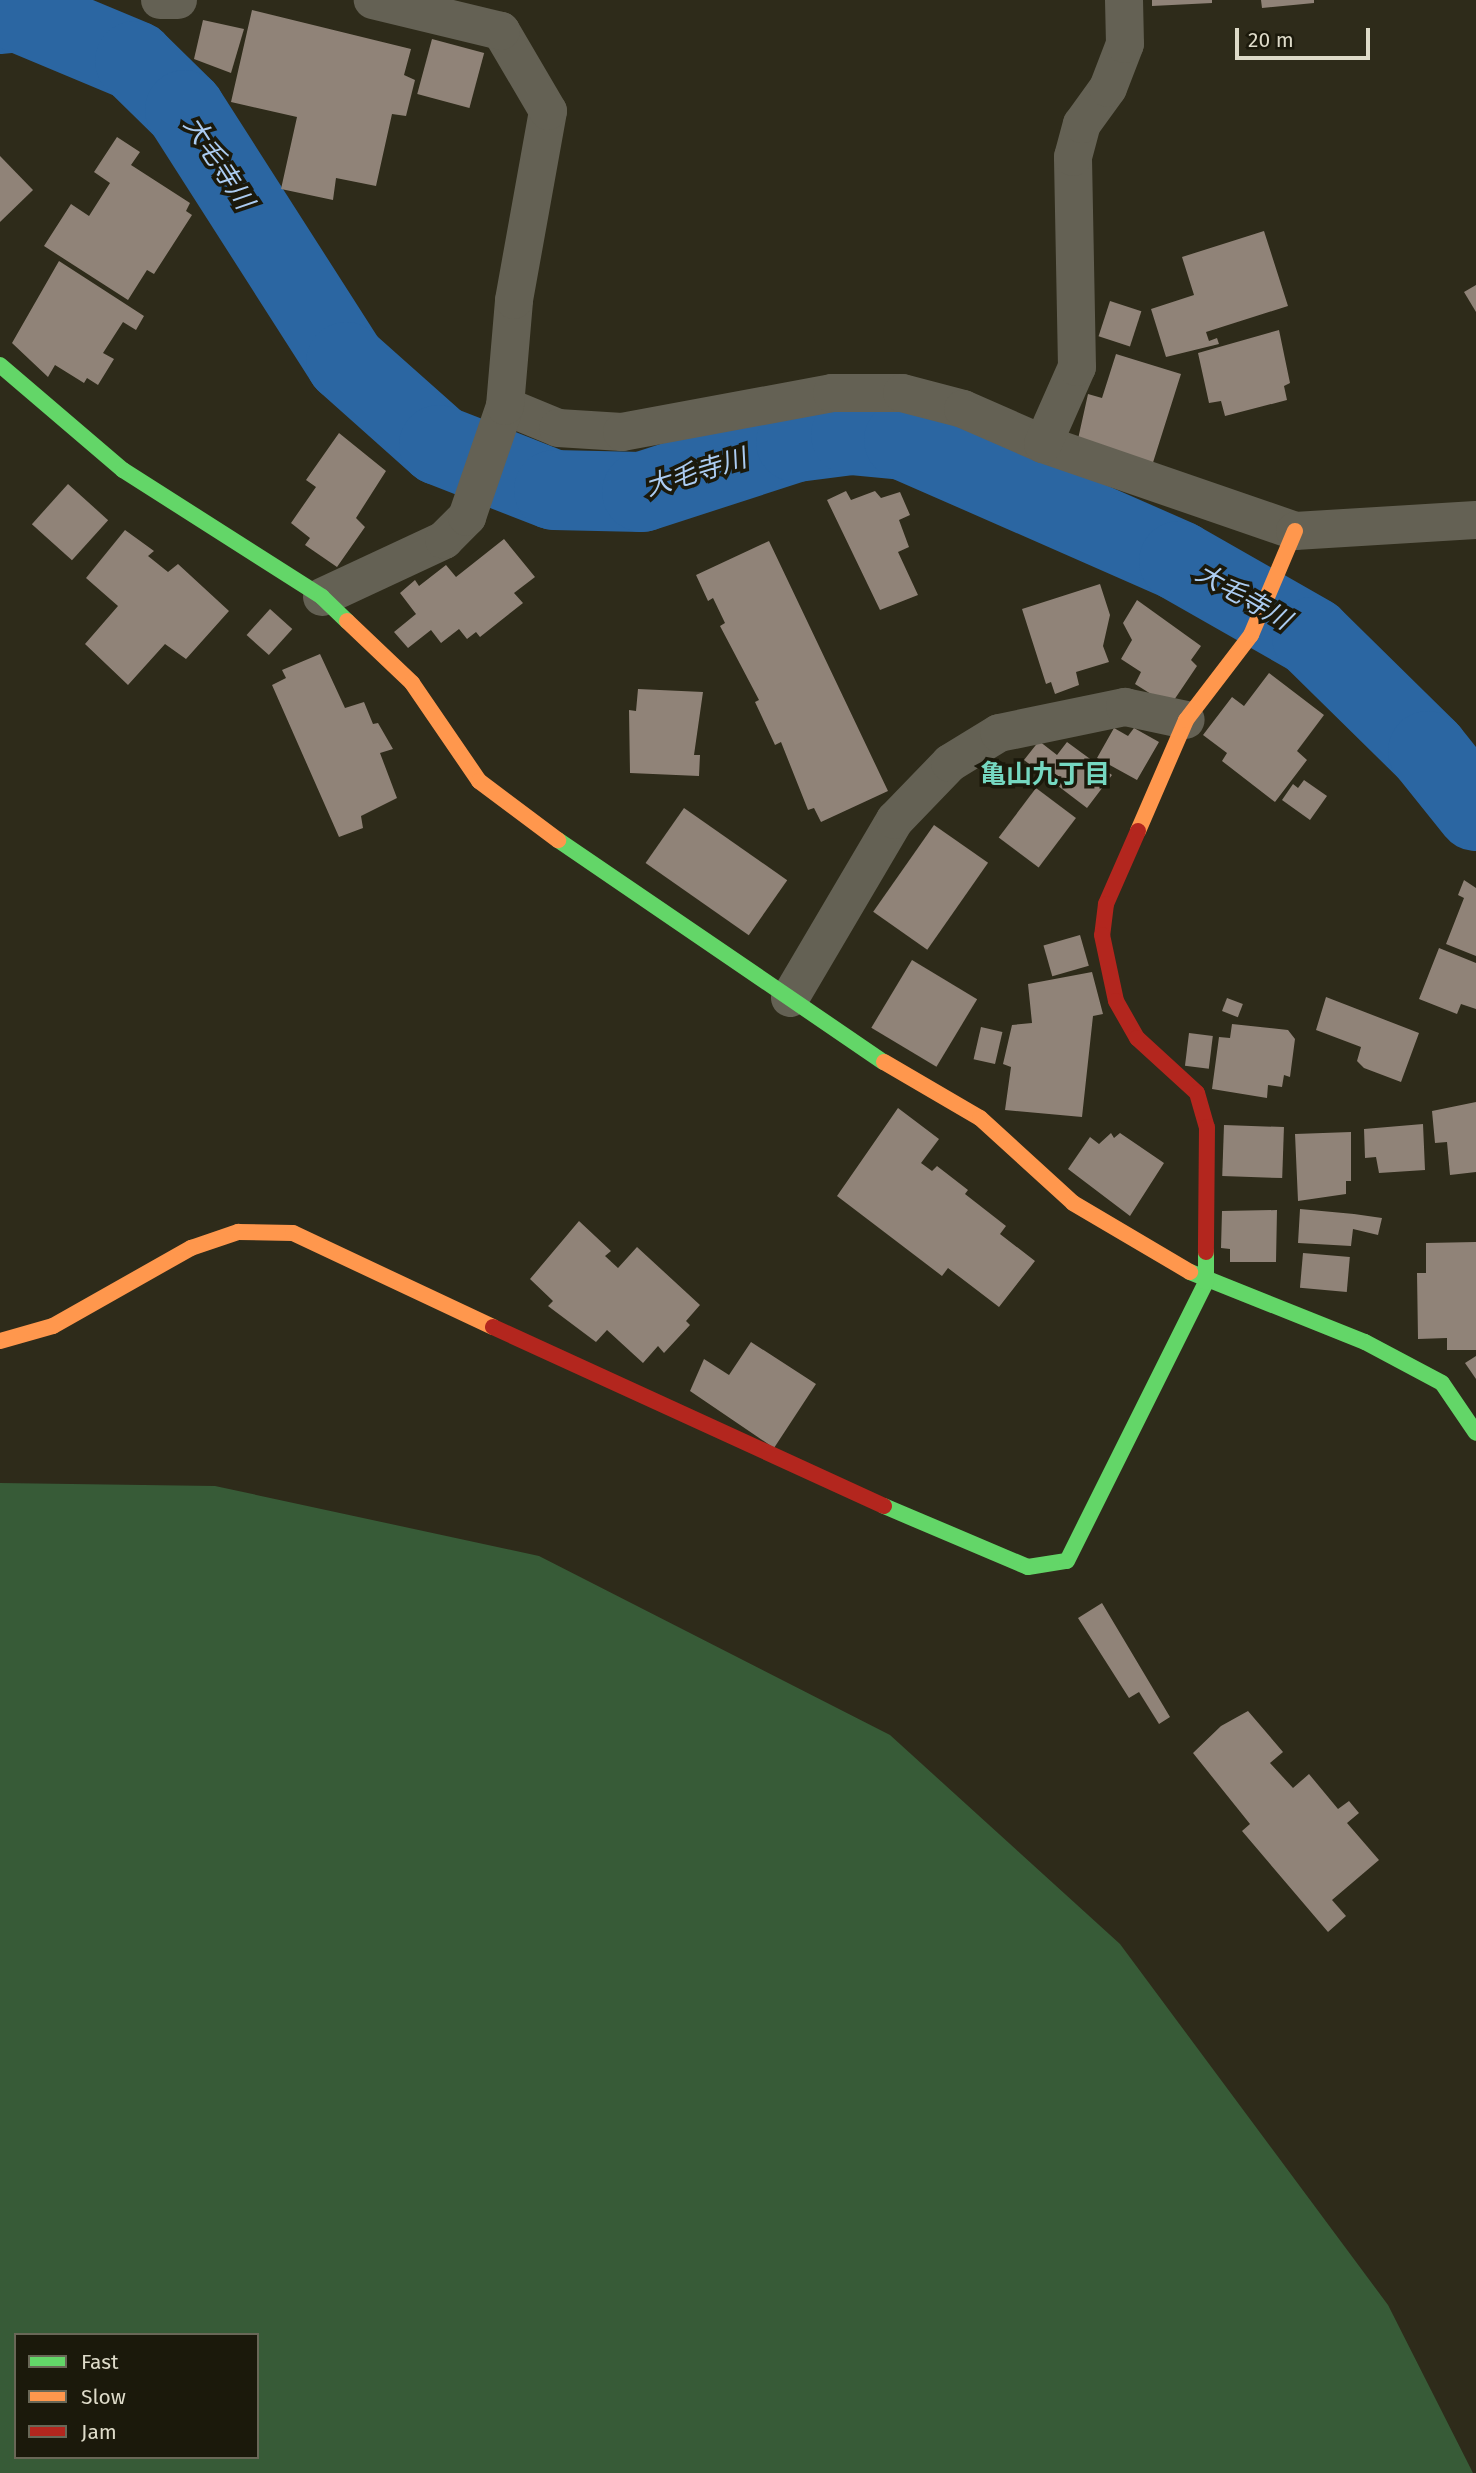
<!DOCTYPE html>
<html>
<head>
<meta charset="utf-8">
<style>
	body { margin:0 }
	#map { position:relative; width:1476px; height:2473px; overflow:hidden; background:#2e2b1a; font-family:"Fira Sans","Noto Sans JP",sans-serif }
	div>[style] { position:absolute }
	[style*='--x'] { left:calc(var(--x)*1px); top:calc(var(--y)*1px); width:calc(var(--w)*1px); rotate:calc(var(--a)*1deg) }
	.green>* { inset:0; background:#375b37 }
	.river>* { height:80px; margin:-40px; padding:0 40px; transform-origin:40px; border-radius:40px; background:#2b66a2 }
	.building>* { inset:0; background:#908378; transform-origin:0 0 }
	.street>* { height:38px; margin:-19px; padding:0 19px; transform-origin:19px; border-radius:19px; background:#646154 }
	.fast>* { height:16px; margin:-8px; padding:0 8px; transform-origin:8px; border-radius:8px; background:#63d668 }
	.slow>* { height:16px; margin:-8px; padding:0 8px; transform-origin:8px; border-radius:8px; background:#ff974d }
	.jam>* { height:16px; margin:-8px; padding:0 8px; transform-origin:8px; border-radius:8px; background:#b3261e }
	span { translate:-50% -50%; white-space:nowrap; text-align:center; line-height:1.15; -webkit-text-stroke:7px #1b190b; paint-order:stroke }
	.water-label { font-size:26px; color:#acccf1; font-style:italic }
	.neighbourhood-label { font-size:26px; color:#75d8c1; font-weight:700 }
	.legend { position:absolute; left:14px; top:2333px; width:245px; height:126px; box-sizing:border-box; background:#1b190b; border:2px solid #696757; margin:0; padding:9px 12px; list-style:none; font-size:21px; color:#dedbc9 }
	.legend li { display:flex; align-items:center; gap:14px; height:35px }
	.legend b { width:35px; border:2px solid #696757 }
	.scale { position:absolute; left:1235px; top:28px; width:135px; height:32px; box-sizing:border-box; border:4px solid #dedbc9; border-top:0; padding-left:9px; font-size:21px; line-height:24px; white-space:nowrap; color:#dedbc9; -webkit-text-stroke:5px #1b190b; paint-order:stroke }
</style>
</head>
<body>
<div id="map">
	<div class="green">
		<div style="clip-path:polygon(evenodd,0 1483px,215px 1486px,539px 1556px,890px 1735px,1120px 1944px,1388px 2305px,1473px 2473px,0 2473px,0 1483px,16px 2335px,257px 2335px,257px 2457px,16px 2457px,16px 2335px)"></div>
	</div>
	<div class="river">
		<div style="--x:0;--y:14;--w:18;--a:-6"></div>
		<div style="--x:18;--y:12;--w:127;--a:22.7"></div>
		<div style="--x:135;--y:61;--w:70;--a:44.4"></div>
		<div style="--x:185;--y:110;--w:299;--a:57.4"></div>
		<div style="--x:346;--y:362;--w:125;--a:41.7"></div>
		<div style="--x:439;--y:445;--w:123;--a:21.4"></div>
		<div style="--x:554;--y:490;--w:88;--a:1.3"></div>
		<div style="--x:642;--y:492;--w:162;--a:-18"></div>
		<div style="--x:796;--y:442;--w:55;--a:-7.3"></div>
		<div style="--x:851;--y:435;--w:53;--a:5.4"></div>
		<div style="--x:904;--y:440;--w:300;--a:23.7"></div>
		<div style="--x:1179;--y:561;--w:153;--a:29.7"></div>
		<div style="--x:1312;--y:637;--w:163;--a:44.5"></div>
		<div style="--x:1428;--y:751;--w:77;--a:51.3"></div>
	</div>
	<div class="building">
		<div style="clip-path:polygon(1152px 0,1212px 0,1212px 3px,1152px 6px)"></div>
		<div style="clip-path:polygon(1261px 0,1314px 0,1314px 3px,1262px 8px)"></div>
		<div style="clip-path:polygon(252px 10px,411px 49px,404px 75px,415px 80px,406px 116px,392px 114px,376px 186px,336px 178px,333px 200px,281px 189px,297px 117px,231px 102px)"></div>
		<div style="clip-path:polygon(203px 20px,244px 29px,231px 73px,194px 59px)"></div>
		<div style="left:432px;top:39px;width:54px;height:57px;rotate:15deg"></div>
		<div style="clip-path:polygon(117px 137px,140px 152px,131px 165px,190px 203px,186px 211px,192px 215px,154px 274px,147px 270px,128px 300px,44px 246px,71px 204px,89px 216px,110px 183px,94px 172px)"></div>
		<div style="clip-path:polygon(0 156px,33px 190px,0 222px)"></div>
		<div style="clip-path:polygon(1264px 231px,1288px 306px,1206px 332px,1209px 341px,1217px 338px,1219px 344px,1166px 357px,1151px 309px,1194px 295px,1182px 257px)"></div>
		<div style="clip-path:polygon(59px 261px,144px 316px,136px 330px,123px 322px,103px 353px,114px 359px,98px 385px,87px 378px,84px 383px,55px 365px,48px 377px,12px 343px)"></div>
		<div style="clip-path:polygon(1476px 285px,1476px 312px,1464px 292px)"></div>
		<div style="left:1110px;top:301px;width:33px;height:37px;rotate:18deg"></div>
		<div style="clip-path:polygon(1279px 330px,1290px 383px,1284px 386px,1287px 400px,1225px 416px,1221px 401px,1209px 403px,1198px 353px)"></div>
		<div style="clip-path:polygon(1116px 354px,1181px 374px,1150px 472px,1076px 448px,1088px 394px,1102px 398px)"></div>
		<div style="clip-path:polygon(339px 433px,386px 471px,356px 518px,365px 527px,337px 567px,305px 545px,310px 538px,291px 523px,316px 487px,306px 480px)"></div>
		<div style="left:68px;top:484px;width:54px;height:54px;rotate:42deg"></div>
		<div style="clip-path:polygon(846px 491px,851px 500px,875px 491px,881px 498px,900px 492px,910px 515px,899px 520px,909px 547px,898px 552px,918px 595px,880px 610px,827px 500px)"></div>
		<div style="clip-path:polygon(125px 530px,154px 551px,148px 556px,168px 572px,178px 564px,229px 611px,186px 659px,165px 644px,128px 685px,85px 644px,118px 606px,86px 578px)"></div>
		<div style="clip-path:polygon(504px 539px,535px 577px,514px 593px,523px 603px,480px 637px,476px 632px,467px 639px,459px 629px,441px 643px,431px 630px,408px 648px,394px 632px,416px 614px,400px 593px,415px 580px,419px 586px,446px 565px,456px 577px)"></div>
		<div style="clip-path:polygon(769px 541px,888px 791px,821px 822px,814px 808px,808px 810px,781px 742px,775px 745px,755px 702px,759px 700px,720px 626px,725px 623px,713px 598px,708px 601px,696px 575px)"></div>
		<div style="clip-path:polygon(1100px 584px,1110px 615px,1103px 646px,1109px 662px,1076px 672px,1079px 685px,1055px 694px,1051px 682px,1046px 684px,1022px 609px)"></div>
		<div style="clip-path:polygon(1137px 600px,1201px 646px,1191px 660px,1197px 666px,1170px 706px,1135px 684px,1141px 672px,1121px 659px,1132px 640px,1123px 623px)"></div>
		<div style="left:270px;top:609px;width:30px;height:35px;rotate:42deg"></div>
		<div style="clip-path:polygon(320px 654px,345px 708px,364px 702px,373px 724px,378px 723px,393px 749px,380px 753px,397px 798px,361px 816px,363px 828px,339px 837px,272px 685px,286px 678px,282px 670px)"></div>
		<div style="clip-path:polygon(1269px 673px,1324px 715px,1297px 751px,1307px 760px,1275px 802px,1222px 761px,1227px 753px,1203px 735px,1232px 697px,1244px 706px)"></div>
		<div style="clip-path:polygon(638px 689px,703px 692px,694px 755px,700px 755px,699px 776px,630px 773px,629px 710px,636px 711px)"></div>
		<div style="clip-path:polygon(1114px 728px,1128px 736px,1134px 728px,1159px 742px,1137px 780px,1097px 758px)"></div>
		<div style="clip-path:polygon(1039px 741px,1057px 755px,1067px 742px,1112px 775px,1087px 808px,1024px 760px)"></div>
		<div style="clip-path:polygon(1304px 780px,1327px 796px,1310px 820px,1282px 800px,1293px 784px,1298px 788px)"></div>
		<div style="left:1036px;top:788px;width:50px;height:62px;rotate:37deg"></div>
		<div style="left:684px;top:808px;width:126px;height:67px;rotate:35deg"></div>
		<div style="left:934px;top:825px;width:66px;height:106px;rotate:35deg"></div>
		<div style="clip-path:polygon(1464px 880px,1476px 888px,1476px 956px,1446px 944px,1464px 898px,1458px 895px)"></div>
		<div style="left:1080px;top:935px;width:32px;height:38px;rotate:74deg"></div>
		<div style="clip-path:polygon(1439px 948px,1476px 963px,1476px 1009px,1461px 1004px,1457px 1014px,1419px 999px)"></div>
		<div style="left:912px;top:960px;width:76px;height:79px;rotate:31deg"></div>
		<div style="clip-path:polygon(1092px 972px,1103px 1014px,1093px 1016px,1082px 1117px,1005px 1110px,1011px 1067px,1003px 1064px,1012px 1025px,1032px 1023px,1028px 984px)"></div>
		<div style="clip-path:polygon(1326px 997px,1419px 1033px,1401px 1082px,1364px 1068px,1357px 1061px,1361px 1047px,1316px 1030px)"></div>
		<div style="left:1227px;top:998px;width:17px;height:14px;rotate:21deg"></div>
		<div style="clip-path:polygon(1232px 1024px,1288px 1030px,1295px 1039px,1290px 1077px,1284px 1075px,1282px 1087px,1268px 1085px,1267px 1098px,1212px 1089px,1219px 1037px,1230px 1038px)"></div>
		<div style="left:981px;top:1027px;width:22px;height:33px;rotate:13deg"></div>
		<div style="left:1189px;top:1033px;width:24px;height:33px;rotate:7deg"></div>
		<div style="clip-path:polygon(1476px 1102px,1476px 1172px,1450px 1175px,1447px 1142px,1435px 1143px,1432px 1111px)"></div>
		<div style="clip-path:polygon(898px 1108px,939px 1139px,921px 1163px,932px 1171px,937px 1166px,968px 1190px,965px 1194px,1006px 1226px,1000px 1234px,1035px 1261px,999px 1307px,948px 1268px,942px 1276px,837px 1196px)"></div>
		<div style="clip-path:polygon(1423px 1124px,1425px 1170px,1379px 1173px,1376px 1157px,1365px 1158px,1364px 1129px)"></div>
		<div style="left:1224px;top:1125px;width:60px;height:51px;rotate:2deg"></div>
		<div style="clip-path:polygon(1351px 1132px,1351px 1181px,1346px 1181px,1346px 1194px,1298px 1201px,1295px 1134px)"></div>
		<div style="clip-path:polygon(1111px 1133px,1114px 1138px,1120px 1133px,1164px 1163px,1130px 1216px,1068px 1169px,1090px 1137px,1099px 1144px)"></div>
		<div style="clip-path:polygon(1300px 1209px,1354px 1214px,1382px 1218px,1378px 1235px,1353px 1229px,1351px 1246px,1298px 1243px)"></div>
		<div style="clip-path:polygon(1277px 1210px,1276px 1262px,1230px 1262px,1230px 1249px,1221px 1248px,1222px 1211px)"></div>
		<div style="clip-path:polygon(579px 1221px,611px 1251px,605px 1256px,618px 1268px,637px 1247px,700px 1305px,686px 1321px,690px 1325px,664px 1353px,658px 1346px,643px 1363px,607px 1330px,596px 1342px,548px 1306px,553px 1301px,530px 1279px)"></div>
		<div style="clip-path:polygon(1476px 1242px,1476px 1350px,1447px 1350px,1447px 1338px,1418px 1339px,1417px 1273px,1426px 1273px,1426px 1243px)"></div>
		<div style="left:1303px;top:1253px;width:47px;height:35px;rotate:5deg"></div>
		<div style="clip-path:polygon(751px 1342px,816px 1384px,774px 1448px,690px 1391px,704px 1359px,729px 1375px)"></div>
		<div style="clip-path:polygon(1476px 1356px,1476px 1379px,1465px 1363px)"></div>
		<div style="clip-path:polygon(1102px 1603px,1170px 1717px,1159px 1724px,1139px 1692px,1129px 1698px,1078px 1618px)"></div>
		<div style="clip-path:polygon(1248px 1711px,1283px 1752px,1270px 1763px,1293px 1788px,1309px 1774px,1338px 1809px,1349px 1801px,1359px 1813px,1347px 1823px,1379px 1860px,1332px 1900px,1346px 1916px,1328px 1932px,1242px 1831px,1250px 1824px,1193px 1753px,1221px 1726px)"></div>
	</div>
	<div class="street">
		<div style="--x:160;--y:0;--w:18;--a:0"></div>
		<div style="--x:505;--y:406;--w:57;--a:22.5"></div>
		<div style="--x:558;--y:428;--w:64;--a:3.6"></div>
		<div style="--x:622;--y:432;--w:214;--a:-10.5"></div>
		<div style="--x:832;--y:393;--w:70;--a:0"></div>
		<div style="--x:902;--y:393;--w:63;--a:14.7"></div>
		<div style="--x:963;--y:409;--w:87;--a:23.6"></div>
		<div style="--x:1043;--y:444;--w:267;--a:19"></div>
		<div style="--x:1295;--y:531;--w:181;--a:-3.5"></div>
		<div style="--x:1043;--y:444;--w:84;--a:-66.2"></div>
		<div style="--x:1077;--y:367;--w:210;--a:-91.1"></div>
		<div style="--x:1073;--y:157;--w:34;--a:-75"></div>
		<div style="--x:1082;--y:124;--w:44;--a:-54.2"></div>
		<div style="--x:1108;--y:88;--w:47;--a:-68.9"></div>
		<div style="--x:1125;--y:44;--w:44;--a:-91.3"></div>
		<div style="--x:322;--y:597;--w:135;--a:-25"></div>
		<div style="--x:444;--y:540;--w:33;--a:-45"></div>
		<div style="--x:467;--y:517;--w:117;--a:-71.1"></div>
		<div style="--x:505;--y:406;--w:106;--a:-85.1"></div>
		<div style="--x:514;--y:300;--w:192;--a:-79.8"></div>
		<div style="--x:548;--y:111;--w:93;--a:-120.4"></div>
		<div style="--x:501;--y:31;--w:132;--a:-166.4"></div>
		<div style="--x:790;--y:998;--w:207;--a:-59.5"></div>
		<div style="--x:895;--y:820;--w:79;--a:-46"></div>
		<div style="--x:950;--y:763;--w:57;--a:-31.5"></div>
		<div style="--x:999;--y:733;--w:129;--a:-11.7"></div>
		<div style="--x:1125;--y:707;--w:62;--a:12"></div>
	</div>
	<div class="fast">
		<div style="--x:0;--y:365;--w:162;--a:40.5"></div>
		<div style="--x:123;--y:470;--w:236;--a:32.5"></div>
		<div style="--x:322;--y:597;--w:35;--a:44"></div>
		<div style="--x:558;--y:840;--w:394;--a:34.3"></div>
		<div style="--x:1190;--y:1272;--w:188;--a:21.8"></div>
		<div style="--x:1365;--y:1342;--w:87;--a:28"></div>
		<div style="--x:1442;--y:1383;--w:60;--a:55.8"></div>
		<div style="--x:884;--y:1506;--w:156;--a:23"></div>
		<div style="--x:1028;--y:1567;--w:39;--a:-9"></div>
		<div style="--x:1067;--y:1561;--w:312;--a:-63.5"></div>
		<div style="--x:1206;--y:1282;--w:30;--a:-90"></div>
	</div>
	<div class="slow">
		<div style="--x:347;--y:621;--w:90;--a:43.6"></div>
		<div style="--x:412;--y:683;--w:119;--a:55.6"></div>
		<div style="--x:479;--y:781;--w:99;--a:36.8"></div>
		<div style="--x:1138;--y:831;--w:121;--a:-66.6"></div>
		<div style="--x:1186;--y:720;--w:107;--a:-52.6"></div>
		<div style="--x:1251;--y:635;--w:113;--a:-67.1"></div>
		<div style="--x:884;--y:1062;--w:111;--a:30.3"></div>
		<div style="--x:980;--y:1118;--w:126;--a:42.4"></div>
		<div style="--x:1073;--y:1203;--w:136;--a:30.5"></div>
		<div style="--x:0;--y:1341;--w:55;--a:-15.8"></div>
		<div style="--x:53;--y:1326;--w:159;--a:-29.5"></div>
		<div style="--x:191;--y:1248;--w:50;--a:-18.8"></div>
		<div style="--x:238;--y:1232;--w:55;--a:1"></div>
		<div style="--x:293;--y:1233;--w:221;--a:25.2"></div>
	</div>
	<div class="jam">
		<div style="--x:1138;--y:831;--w:80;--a:113.7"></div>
		<div style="--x:1106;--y:904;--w:31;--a:97"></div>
		<div style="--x:1102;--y:935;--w:67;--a:78"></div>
		<div style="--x:1116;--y:1001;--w:43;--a:60.4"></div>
		<div style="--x:1137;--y:1038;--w:81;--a:42.5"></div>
		<div style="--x:1197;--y:1093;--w:35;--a:74"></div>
		<div style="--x:1207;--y:1127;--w:125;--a:90.5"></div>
		<div style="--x:493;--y:1327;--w:430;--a:24.6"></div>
	</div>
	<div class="water-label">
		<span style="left:218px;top:163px;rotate:57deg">大毛寺川</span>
		<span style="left:696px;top:473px;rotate:-17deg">大毛寺川</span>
		<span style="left:1243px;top:597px;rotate:30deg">大毛寺川</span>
	</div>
	<div class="neighbourhood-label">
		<span style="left:1045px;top:775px">亀山九丁目</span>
	</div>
	<ul class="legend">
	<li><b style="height:9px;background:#63d668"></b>Fast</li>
	<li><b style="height:9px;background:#ff974d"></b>Slow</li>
	<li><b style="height:9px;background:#b3261e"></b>Jam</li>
	</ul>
	<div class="scale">20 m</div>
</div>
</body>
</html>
